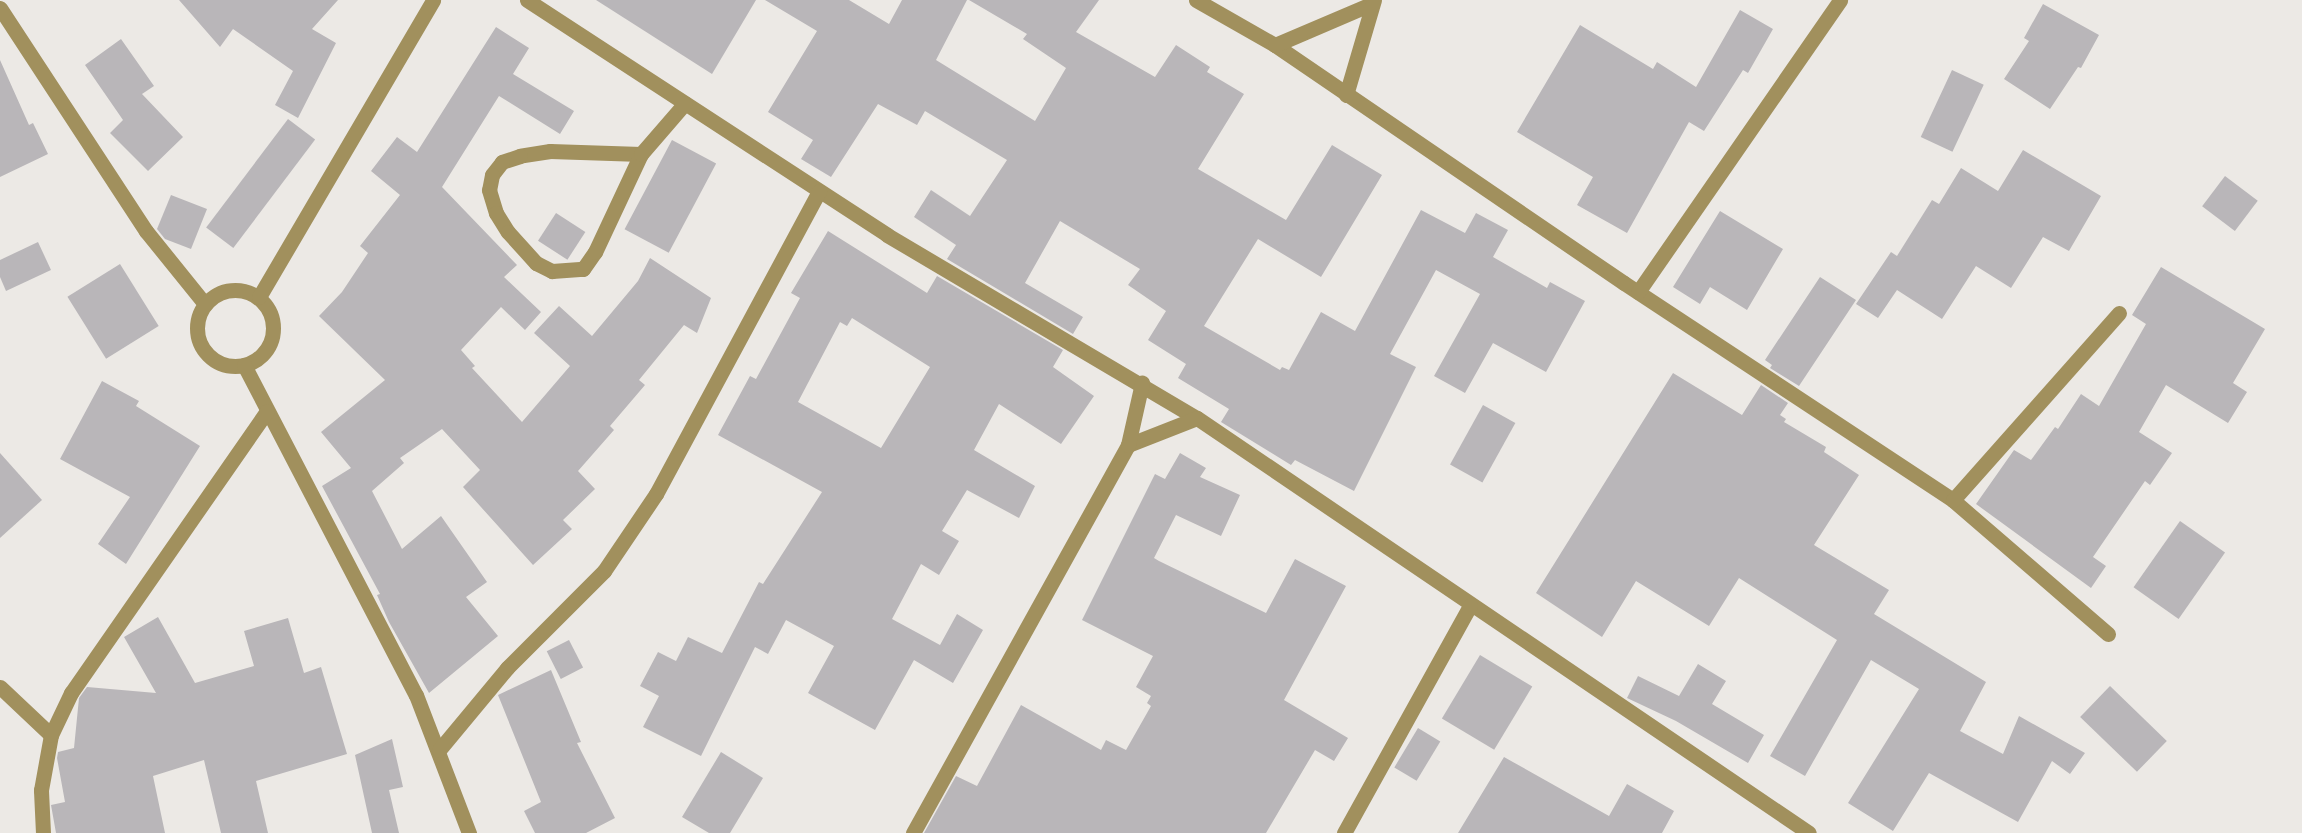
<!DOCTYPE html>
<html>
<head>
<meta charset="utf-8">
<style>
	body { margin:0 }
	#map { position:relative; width:2302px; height:833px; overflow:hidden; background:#ece9e5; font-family:Quicksand,sans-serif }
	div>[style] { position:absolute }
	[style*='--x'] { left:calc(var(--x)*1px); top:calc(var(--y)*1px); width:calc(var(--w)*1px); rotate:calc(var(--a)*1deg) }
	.building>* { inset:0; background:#b9b6b9; transform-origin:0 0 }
	.minor>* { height:15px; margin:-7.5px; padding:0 7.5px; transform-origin:7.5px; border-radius:7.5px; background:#a1905d }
	.minor>.ring { margin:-7.5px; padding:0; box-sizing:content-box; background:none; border:15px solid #a1905d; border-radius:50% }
	span { translate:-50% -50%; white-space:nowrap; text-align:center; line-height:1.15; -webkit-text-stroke:4.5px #fff; paint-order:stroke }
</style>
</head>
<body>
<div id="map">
	<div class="building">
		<div style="clip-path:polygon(179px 0,338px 0,312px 29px,336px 43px,298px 118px,275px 105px,293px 71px,233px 29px,220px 47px)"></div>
		<div style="clip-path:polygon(596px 0,756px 0,712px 74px)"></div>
		<div style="clip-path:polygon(765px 0,849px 0,889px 24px,902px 0,967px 0,936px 60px,1035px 121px,1066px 68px,1023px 39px,1027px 34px,969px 0,1099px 0,1076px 32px,1155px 77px,1176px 45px,1210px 67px,1207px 72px,1244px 94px,1198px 169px,1286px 220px,1332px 145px,1382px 175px,1321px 277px,1258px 239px,1204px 326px,1280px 370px,1282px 367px,1289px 370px,1321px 312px,1355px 331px,1421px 210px,1465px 233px,1476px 213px,1508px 230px,1493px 257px,1547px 288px,1550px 282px,1585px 301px,1546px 372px,1493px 343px,1465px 393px,1434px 376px,1480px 294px,1436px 270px,1390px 354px,1416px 367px,1354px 491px,1295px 460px,1291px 465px,1221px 422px,1229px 409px,1178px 378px,1186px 364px,1148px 340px,1166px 311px,1128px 285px,1140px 269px,1060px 221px,1025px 283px,1083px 317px,1073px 334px,947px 259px,956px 245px,914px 217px,931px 190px,970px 216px,1007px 160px,925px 111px,917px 125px,878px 104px,831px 177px,801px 159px,813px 140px,768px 112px,817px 31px)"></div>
		<div style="clip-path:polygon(2043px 4px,2099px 35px,2081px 68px,2078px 67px,2050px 109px,2004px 79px,2029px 41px,2024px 38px)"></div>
		<div style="clip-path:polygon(1740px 10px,1773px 29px,1748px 73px,1743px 70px,1704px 131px,1689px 122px,1627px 233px,1577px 205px,1593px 177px,1517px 132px,1580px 25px,1653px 69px,1657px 62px,1696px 87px)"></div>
		<div style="clip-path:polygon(496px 27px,529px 48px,513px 74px,574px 111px,560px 134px,499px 96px,442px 187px,517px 265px,504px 277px,541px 312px,525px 330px,501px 307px,461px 350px,475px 366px,472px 368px,522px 422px,570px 366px,534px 333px,559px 306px,592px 336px,638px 281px,650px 258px,711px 298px,697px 333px,684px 325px,639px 380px,645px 385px,610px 426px,614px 430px,578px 471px,595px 489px,563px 520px,572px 529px,533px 565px,463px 487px,480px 470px,442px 429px,400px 458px,404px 463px,372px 491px,402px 549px,441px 516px,487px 582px,466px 597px,498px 636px,429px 693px,389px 622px,377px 595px,380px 594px,322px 486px,351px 468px,321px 432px,385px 380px,319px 316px,342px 292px,368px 253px,360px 246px,400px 195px,371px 171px,397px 137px,417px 152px)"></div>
		<div style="clip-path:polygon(121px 39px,154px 86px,142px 94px,183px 137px,148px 171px,110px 133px,123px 120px,85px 65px)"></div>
		<div style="clip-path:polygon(0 60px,29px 125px,33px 123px,48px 154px,0 177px)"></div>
		<div style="left:1952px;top:70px;width:35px;height:74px;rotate:25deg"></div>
		<div style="left:288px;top:119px;width:34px;height:136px;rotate:37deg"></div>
		<div style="left:672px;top:140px;width:50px;height:101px;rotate:28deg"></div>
		<div style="clip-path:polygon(2023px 150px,2101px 196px,2069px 251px,2043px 237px,2011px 288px,1976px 266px,1942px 319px,1897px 290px,1878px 318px,1856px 304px,1891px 252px,1897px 256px,1932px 200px,1939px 204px,1961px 168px,1998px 191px)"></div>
		<div style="left:2225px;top:176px;width:41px;height:38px;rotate:37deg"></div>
		<div style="clip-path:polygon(171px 195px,207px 209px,191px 249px,165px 239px,157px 229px)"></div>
		<div style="clip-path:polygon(1720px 211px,1783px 249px,1747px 310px,1710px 287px,1700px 304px,1673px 287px)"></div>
		<div style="left:556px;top:213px;width:35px;height:33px;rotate:33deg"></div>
		<div style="clip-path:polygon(evenodd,828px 231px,927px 293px,937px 276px,1063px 350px,1053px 367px,1094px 396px,1061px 444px,999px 404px,974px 450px,1035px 486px,1019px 518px,967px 490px,942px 531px,959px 541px,939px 575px,921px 564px,892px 619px,940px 645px,957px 614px,983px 630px,953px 683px,914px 660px,875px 730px,808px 693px,834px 646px,786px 620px,768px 654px,755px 647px,701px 756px,643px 727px,659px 696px,640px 686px,658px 652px,676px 661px,688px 637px,722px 653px,759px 582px,763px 584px,822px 492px,718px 435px,750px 376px,756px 379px,800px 298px,791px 293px,828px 231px,852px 318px,930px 367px,881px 448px,798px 402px,840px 322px,847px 326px,852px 318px)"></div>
		<div style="clip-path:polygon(38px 242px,51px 270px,6px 291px,0 277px,0 260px)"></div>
		<div style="left:120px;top:264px;width:73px;height:62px;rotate:58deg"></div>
		<div style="clip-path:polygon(2161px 267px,2265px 329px,2233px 383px,2247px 392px,2228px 423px,2166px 385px,2139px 432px,2172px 453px,2150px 485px,2145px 481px,2093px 557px,2106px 566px,2091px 588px,1976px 504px,2014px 450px,2031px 460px,2055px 427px,2058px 429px,2081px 394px,2099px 406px,2146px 324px,2132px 315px)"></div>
		<div style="clip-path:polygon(1820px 277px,1856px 300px,1799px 386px,1770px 368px,1772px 365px,1765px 360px)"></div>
		<div style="clip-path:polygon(1673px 373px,1742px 415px,1761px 385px,1788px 403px,1780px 415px,1786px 419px,1784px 422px,1826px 447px,1824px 452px,1859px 475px,1814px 545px,1889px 590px,1874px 614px,1986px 682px,1960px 731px,2003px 754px,2019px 716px,2085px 753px,2070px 774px,2052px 761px,2018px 822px,1929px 773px,1893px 831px,1848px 803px,1919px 689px,1871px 660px,1805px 776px,1770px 756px,1837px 640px,1739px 578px,1709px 626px,1636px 581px,1602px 637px,1536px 593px)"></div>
		<div style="clip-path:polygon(102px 381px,139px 401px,136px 406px,200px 446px,126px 564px,98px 544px,130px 497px,60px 459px)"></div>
		<div style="left:1483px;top:405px;width:37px;height:68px;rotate:29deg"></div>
		<div style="clip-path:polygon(0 453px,42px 500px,0 538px)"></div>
		<div style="clip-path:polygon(1180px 453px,1206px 468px,1200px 477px,1240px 495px,1221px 536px,1176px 515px,1154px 558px,1159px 561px,1266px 613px,1295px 559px,1346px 586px,1284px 700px,1348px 738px,1334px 761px,1315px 750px,1266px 833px,924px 833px,956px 776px,977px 786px,1021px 705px,1101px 750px,1106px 740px,1126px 750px,1151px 706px,1147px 703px,1151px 696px,1136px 687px,1153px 656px,1082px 620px,1155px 474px,1165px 479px)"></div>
		<div style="left:2180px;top:521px;width:55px;height:81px;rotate:35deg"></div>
		<div style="clip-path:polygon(158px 617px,195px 683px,254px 666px,244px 631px,288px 618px,304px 673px,321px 667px,347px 754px,256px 781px,268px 833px,221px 833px,204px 760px,153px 776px,165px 833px,56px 833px,51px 805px,65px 802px,57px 758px,58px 752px,74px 748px,79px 698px,87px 687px,156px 693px,124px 637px)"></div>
		<div style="left:569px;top:640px;width:31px;height:25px;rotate:63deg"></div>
		<div style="left:1480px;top:655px;width:61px;height:74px;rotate:31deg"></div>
		<div style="clip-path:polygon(1698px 664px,1726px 681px,1712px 704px,1764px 735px,1748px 763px,1676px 721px,1627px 698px,1638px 676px,1679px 696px)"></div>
		<div style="clip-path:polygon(551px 670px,581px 742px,577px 743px,615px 818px,586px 833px,535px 833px,524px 811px,541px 802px,498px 695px)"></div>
		<div style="left:2110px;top:686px;width:79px;height:43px;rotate:44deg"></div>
		<div style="left:1418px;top:728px;width:26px;height:46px;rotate:31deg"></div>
		<div style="clip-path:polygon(392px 739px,403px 787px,389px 790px,399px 833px,372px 833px,355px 755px)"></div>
		<div style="clip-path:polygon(721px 752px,763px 778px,730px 833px,709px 833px,682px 817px)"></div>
		<div style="clip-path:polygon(1504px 757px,1609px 816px,1627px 784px,1674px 811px,1662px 833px,1458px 833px)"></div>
	</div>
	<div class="minor">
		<div style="--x:527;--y:0;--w:430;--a:33.1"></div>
		<div style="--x:887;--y:235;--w:360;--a:30.6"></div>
		<div style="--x:1197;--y:418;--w:739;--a:34.14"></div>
		<div style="--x:1196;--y:0;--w:91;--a:29.7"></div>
		<div style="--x:1275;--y:45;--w:422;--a:34.3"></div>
		<div style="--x:1624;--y:283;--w:394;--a:33.4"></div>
		<div style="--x:0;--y:8;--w:267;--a:56.8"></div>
		<div style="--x:146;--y:231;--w:94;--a:51.1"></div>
		<div style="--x:1275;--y:45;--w:104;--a:-23.1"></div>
		<div style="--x:1346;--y:95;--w:99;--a:-73.6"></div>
		<div style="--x:641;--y:154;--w:91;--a:-178.1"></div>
		<div style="--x:550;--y:151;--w:30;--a:171"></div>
		<div style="--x:520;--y:156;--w:19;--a:162"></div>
		<div style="--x:502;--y:162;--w:16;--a:128"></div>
		<div style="--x:492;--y:175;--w:15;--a:101"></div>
		<div style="--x:489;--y:190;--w:24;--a:73"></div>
		<div style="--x:496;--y:213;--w:22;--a:58"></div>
		<div style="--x:508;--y:232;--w:42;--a:47.9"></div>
		<div style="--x:536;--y:263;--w:18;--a:27"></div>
		<div style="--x:552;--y:271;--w:31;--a:-4"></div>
		<div style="--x:583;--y:269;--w:21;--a:-55"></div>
		<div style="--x:595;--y:252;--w:108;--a:-64.9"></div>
		<div style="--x:641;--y:154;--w:67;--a:-49.2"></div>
		<div class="ring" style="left:197px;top:290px;width:61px;height:61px"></div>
		<div style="--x:1638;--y:292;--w:355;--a:-55.3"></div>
		<div style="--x:259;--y:297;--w:344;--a:-59.6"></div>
		<div style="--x:244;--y:365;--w:372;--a:62.5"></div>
		<div style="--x:416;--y:695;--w:148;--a:69"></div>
		<div style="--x:1128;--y:445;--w:74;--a:-21.4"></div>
		<div style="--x:2108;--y:634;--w:205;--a:-139.2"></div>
		<div style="--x:1953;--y:500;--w:250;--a:-48.4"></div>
		<div style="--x:0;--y:687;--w:70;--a:43.3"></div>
		<div style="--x:439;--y:750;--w:107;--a:-50.3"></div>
		<div style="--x:507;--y:668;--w:137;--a:-45"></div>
		<div style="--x:604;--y:571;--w:93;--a:-56"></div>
		<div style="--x:656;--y:494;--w:344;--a:-61.7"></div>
		<div style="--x:43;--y:833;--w:43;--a:-92.7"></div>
		<div style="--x:41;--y:790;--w:56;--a:-79.7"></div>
		<div style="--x:51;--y:735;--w:47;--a:-64.5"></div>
		<div style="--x:71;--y:693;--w:343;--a:-55.2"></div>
		<div style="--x:913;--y:833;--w:444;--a:-61"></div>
		<div style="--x:1128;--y:445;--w:64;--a:-77.3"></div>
		<div style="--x:1344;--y:833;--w:260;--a:-61"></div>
	</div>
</div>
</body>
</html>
